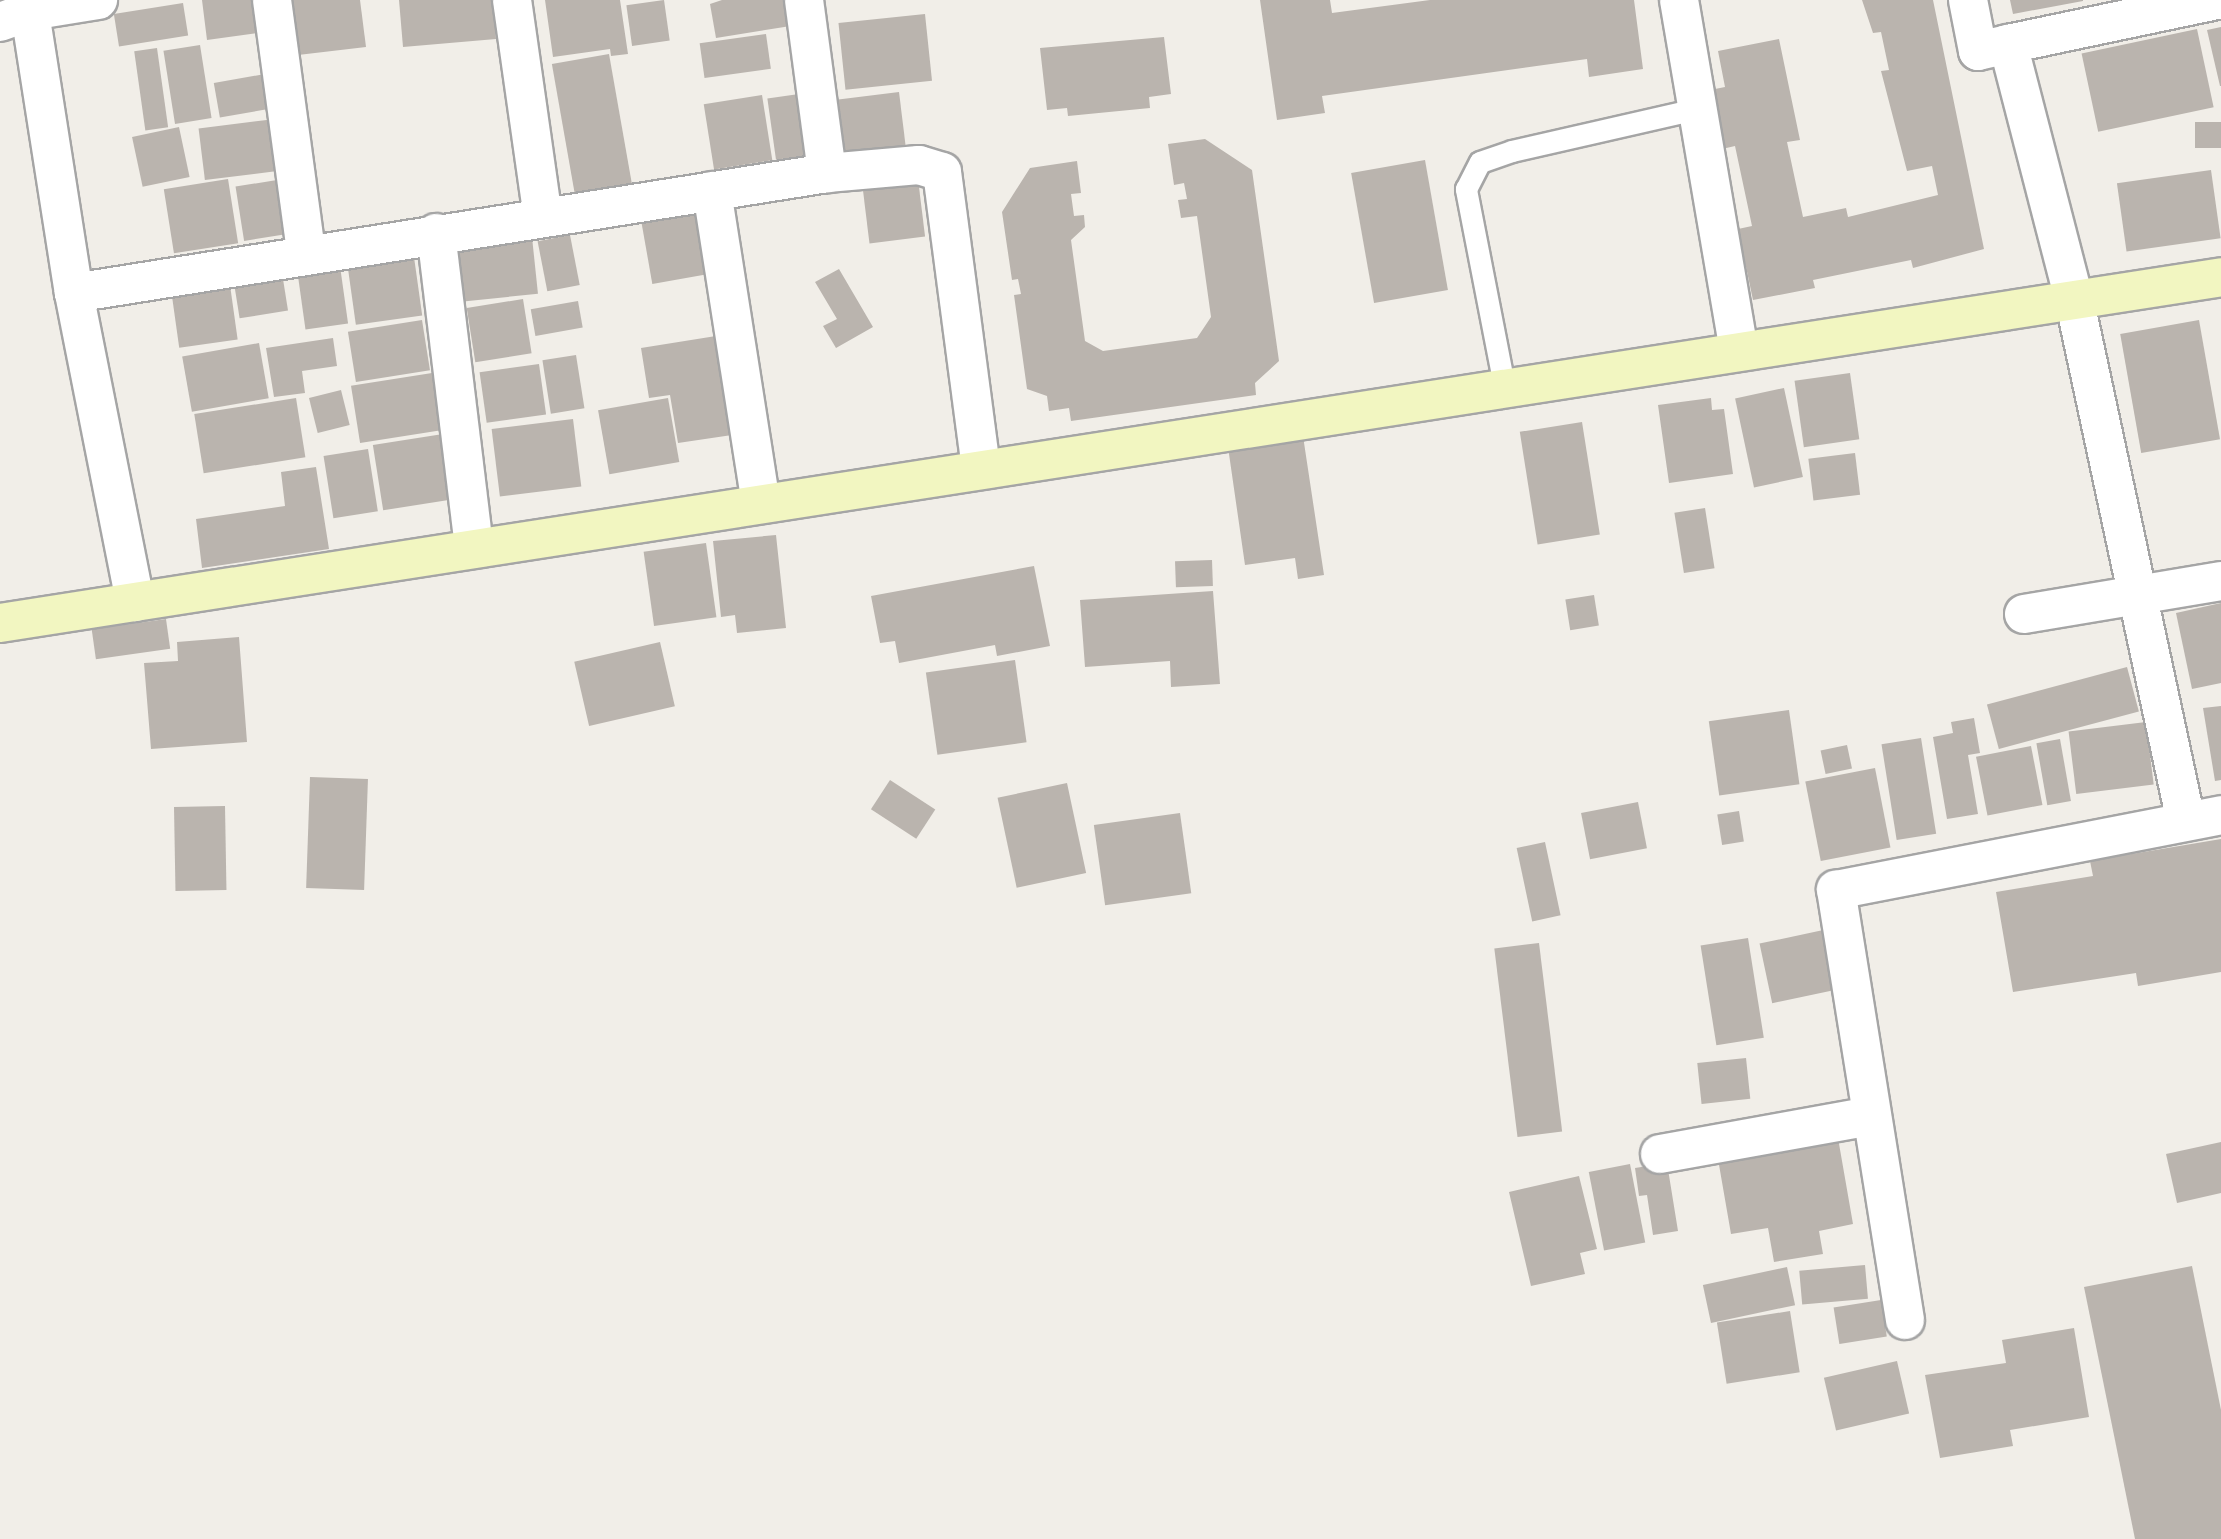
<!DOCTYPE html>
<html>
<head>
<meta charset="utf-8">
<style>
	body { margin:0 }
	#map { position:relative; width:2221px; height:1539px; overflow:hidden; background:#f1eee8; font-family:Signika,sans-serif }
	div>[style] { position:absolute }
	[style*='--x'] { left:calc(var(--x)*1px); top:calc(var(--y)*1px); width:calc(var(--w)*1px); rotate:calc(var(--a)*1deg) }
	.building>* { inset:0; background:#bab4ae; transform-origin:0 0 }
	.roads { filter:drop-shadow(2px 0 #a5a5a5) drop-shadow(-2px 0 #a5a5a5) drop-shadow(0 2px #a5a5a5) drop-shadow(0 -2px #a5a5a5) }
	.service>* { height:21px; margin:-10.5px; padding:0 10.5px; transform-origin:10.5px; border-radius:10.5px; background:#fff }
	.minor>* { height:38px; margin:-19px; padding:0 19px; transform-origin:19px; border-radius:19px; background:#fff }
	.secondary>* { height:38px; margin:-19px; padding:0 19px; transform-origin:19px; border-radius:19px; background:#f2f6c1 }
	span { translate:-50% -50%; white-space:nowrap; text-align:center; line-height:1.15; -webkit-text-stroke:6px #fff; paint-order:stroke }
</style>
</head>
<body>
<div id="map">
	<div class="building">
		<div style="clip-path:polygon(202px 0,260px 0,265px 32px,207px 40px)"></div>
		<div style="clip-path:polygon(292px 0,360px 0,366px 47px,298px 55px)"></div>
		<div style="clip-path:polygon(399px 0,493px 0,496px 39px,403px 47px)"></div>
		<div style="clip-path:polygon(545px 0,620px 0,628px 54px,611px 56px,610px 49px,553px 57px)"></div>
		<div style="left:664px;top:0;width:41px;height:38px;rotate:82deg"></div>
		<div style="clip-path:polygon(722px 0,792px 0,797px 25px,716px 38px,710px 4px)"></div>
		<div style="clip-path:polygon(1260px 0,1330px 0,1332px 13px,1430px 0,1634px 0,1643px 69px,1589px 77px,1587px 59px,1322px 96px,1325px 113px,1277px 120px)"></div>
		<div style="clip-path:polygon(1862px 0,1933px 0,1984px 249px,1913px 268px,1911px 260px,1813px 280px,1815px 288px,1753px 300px,1738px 229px,1752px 226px,1735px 146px,1722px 149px,1710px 90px,1725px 87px,1718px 51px,1779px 39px,1800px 140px,1787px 142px,1803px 217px,1846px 208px,1848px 217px,1938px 195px,1932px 166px,1907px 171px,1881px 71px,1889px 70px,1881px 32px,1873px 33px)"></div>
		<div style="clip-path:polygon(2010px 0,2083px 0,2083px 1px,2013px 14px)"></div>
		<div style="left:183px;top:3px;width:33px;height:70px;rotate:81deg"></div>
		<div style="left:925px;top:14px;width:67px;height:87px;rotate:84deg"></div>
		<div style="clip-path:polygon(2221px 27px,2221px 86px,2220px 86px,2207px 30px)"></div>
		<div style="left:2197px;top:29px;width:80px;height:118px;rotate:78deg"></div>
		<div style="left:766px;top:34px;width:35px;height:67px;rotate:82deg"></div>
		<div style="clip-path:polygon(1164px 37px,1171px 94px,1149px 97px,1150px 108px,1068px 116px,1067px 108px,1047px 110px,1040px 48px)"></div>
		<div style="left:200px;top:45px;width:74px;height:37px;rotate:81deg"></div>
		<div style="left:157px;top:48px;width:80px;height:23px;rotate:82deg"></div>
		<div style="left:609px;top:54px;width:134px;height:58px;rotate:80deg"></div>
		<div style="left:265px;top:74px;width:35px;height:52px;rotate:80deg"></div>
		<div style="left:899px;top:92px;width:59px;height:61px;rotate:83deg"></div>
		<div style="left:806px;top:93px;width:62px;height:39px;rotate:82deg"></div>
		<div style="left:762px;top:95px;width:66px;height:59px;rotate:81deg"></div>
		<div style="left:275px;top:119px;width:52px;height:77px;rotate:83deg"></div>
		<div style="left:2221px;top:122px;width:26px;height:26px;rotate:90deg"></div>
		<div style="left:179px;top:127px;width:51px;height:48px;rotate:78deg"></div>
		<div style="clip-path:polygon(1205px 139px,1252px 170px,1279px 361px,1255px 383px,1256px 395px,1071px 421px,1069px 408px,1049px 411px,1047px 396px,1027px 389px,1014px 295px,1021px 294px,1018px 279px,1012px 280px,1002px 212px,1030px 168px,1077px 161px,1081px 193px,1071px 194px,1074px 216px,1084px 215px,1085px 227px,1071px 240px,1085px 341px,1103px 351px,1197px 338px,1211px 317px,1197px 216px,1181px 218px,1178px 200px,1187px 199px,1184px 183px,1174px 185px,1168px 144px)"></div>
		<div style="left:1425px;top:160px;width:132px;height:75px;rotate:80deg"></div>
		<div style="left:2211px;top:170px;width:69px;height:95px;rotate:82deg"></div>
		<div style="left:228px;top:179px;width:65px;height:65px;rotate:81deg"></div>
		<div style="left:918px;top:179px;width:58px;height:56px;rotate:83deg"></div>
		<div style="left:277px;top:180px;width:55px;height:42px;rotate:81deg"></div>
		<div style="left:697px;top:209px;width:66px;height:57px;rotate:80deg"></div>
		<div style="left:570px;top:235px;width:51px;height:33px;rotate:79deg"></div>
		<div style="left:532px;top:237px;width:57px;height:75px;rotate:84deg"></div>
		<div style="left:414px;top:257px;width:59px;height:67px;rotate:82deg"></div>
		<div style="left:340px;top:266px;width:58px;height:43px;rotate:82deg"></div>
		<div style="clip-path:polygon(839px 269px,873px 327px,836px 348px,823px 326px,837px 319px,815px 282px)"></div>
		<div style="left:283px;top:279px;width:32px;height:49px;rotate:81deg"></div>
		<div style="left:230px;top:285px;width:55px;height:59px;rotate:82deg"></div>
		<div style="left:523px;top:299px;width:55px;height:57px;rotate:81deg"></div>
		<div style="left:578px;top:301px;width:27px;height:48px;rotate:80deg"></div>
		<div style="left:422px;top:320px;width:51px;height:75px;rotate:81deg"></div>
		<div style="left:2199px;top:320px;width:121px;height:80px;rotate:80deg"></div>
		<div style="clip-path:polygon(716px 336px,732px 435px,678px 443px,670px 395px,649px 398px,641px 348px)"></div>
		<div style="clip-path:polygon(333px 338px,337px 366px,302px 371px,305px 393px,274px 397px,266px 348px)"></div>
		<div style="left:259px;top:343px;width:56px;height:78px;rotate:80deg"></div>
		<div style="left:576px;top:355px;width:54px;height:34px;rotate:81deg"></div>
		<div style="left:539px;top:364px;width:51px;height:60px;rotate:82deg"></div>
		<div style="left:432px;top:373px;width:58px;height:82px;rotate:81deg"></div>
		<div style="left:1850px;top:373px;width:67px;height:56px;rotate:82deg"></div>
		<div style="left:1784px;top:388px;width:91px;height:50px;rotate:78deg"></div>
		<div style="left:341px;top:390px;width:36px;height:33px;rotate:76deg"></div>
		<div style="left:296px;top:398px;width:60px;height:103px;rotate:81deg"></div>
		<div style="left:668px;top:398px;width:65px;height:71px;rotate:80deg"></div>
		<div style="clip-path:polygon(1711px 398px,1712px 410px,1724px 409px,1733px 474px,1669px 483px,1658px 405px)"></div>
		<div style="left:573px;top:419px;width:68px;height:82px;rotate:83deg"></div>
		<div style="left:1582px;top:422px;width:114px;height:63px;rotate:81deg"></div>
		<div style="left:443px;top:434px;width:66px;height:71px;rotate:81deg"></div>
		<div style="clip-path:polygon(1303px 436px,1324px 575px,1298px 579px,1295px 558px,1245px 565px,1228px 447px)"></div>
		<div style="left:368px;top:449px;width:63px;height:45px;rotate:81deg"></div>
		<div style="left:1855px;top:453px;width:42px;height:47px;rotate:83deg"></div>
		<div style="clip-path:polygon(316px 467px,329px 549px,202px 568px,196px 519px,285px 506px,281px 472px)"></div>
		<div style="left:1705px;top:508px;width:61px;height:31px;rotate:81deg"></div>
		<div style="clip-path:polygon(776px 535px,786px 628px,737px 633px,735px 615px,721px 617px,713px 541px)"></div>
		<div style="left:706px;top:543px;width:75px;height:63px;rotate:82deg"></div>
		<div style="left:1212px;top:560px;width:26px;height:37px;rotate:88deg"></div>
		<div style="clip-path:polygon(1034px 566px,1050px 646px,997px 656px,995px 645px,899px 663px,895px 641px,880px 643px,871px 596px)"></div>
		<div style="clip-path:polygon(1213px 591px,1220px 684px,1171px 687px,1170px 661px,1085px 667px,1080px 600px)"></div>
		<div style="left:1594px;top:595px;width:31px;height:29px;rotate:81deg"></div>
		<div style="clip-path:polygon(2221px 603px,2221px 683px,2192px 689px,2176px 613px)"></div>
		<div style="left:166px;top:619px;width:30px;height:75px;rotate:82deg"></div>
		<div style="clip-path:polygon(239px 637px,247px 742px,151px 749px,144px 663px,178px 661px,177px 642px)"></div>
		<div style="left:660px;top:642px;width:66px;height:88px;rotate:77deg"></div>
		<div style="left:1015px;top:660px;width:83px;height:90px;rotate:82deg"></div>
		<div style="left:2127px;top:667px;width:46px;height:145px;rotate:75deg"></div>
		<div style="clip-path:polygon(2221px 706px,2221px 780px,2215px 781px,2203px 708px)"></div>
		<div style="left:1789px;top:710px;width:75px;height:81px;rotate:82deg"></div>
		<div style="clip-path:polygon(1974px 718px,1980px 753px,1968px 755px,1978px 814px,1947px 819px,1933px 737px,1953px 733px,1951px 722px)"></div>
		<div style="left:2146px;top:722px;width:63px;height:78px;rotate:83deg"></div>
		<div style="left:1921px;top:738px;width:97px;height:40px;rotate:81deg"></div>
		<div style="left:2060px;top:739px;width:63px;height:24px;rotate:80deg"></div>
		<div style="left:1847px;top:745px;width:24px;height:27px;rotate:78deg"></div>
		<div style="left:2031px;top:746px;width:60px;height:56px;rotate:79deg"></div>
		<div style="left:1875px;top:768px;width:81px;height:71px;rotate:79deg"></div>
		<div style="left:310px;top:777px;width:58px;height:111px;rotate:2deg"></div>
		<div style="left:890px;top:780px;width:54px;height:35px;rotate:33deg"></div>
		<div style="left:1067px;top:783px;width:92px;height:71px;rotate:78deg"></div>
		<div style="left:1638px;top:802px;width:47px;height:58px;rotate:79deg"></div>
		<div style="left:225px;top:806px;width:84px;height:51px;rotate:89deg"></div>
		<div style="left:1739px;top:811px;width:31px;height:22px;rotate:81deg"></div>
		<div style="left:1180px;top:813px;width:81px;height:87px;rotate:82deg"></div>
		<div style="clip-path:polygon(2221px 839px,2221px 972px,2138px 986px,2136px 973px,2013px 992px,1996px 892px,2093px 876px,2090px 861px)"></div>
		<div style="left:1545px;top:842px;width:75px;height:29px;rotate:78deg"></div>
		<div style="left:1828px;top:929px;width:61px;height:70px;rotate:78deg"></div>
		<div style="left:1748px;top:938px;width:101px;height:48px;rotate:81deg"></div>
		<div style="left:1539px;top:943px;width:190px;height:45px;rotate:83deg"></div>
		<div style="left:1746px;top:1058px;width:41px;height:49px;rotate:84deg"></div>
		<div style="clip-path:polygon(1838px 1138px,1853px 1224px,1819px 1231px,1823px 1254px,1774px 1262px,1768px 1228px,1731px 1234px,1718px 1159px)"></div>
		<div style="clip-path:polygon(2221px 1142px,2221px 1193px,2177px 1203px,2166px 1154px)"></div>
		<div style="clip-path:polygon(1667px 1163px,1678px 1231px,1653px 1235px,1647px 1195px,1639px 1196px,1635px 1168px)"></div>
		<div style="left:1630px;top:1164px;width:80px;height:42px;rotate:79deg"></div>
		<div style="clip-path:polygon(1579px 1176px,1597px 1249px,1580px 1253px,1585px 1274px,1531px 1286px,1509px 1192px)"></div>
		<div style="left:1865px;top:1265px;width:34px;height:66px;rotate:85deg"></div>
		<div style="clip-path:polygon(2192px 1266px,2221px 1410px,2221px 1539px,2135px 1539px,2084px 1287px)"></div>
		<div style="left:1787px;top:1267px;width:39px;height:86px;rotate:78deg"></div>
		<div style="left:1881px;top:1300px;width:37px;height:48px;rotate:81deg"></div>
		<div style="left:1790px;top:1311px;width:62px;height:74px;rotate:81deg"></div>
		<div style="clip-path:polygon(2074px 1328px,2089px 1417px,2010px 1430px,2013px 1446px,1940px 1458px,1925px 1375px,2006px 1363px,2002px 1340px)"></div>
		<div style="left:1897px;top:1361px;width:54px;height:75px;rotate:77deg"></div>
	</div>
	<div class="roads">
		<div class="service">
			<div style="--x:1504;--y:385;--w:200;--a:-101"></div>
			<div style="--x:1466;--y:189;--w:30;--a:-63"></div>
			<div style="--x:1480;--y:162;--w:34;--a:-19"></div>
			<div style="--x:1512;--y:151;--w:188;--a:-12.9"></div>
		</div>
		<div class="minor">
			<div style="--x:28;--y:0;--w:297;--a:81.1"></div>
			<div style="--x:74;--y:293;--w:315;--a:78.8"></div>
			<div style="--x:272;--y:0;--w:255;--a:82.3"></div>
			<div style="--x:512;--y:0;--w:219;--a:81.9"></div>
			<div style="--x:804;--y:0;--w:175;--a:82.4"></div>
			<div style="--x:1679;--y:0;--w:355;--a:80.3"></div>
			<div style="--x:1968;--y:0;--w:52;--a:78.9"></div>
			<div style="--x:1978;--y:51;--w:31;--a:-13"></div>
			<div style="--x:2008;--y:44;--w:268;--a:75.5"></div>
			<div style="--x:2075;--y:303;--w:530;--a:77.91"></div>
			<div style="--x:0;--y:22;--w:32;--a:-20"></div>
			<div style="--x:30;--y:11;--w:69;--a:-9.2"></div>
			<div style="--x:2008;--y:44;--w:214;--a:-11.9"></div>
			<div style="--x:712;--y:191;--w:316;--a:81.1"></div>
			<div style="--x:436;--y:233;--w:317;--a:83.1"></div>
			<div style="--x:74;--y:293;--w:763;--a:-9.05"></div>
			<div style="--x:827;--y:173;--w:92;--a:-5"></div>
			<div style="--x:919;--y:165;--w:24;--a:17"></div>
			<div style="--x:942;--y:172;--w:299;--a:82.5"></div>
			<div style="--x:2024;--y:614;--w:200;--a:-9.5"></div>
			<div style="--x:1660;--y:1154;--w:215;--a:-10.2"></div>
			<div style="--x:1905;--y:1320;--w:436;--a:-99.1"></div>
			<div style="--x:1836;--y:890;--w:392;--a:-11"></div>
		</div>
		<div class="secondary">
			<div style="--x:0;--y:623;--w:2248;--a:-8.85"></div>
		</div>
	</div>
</div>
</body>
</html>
